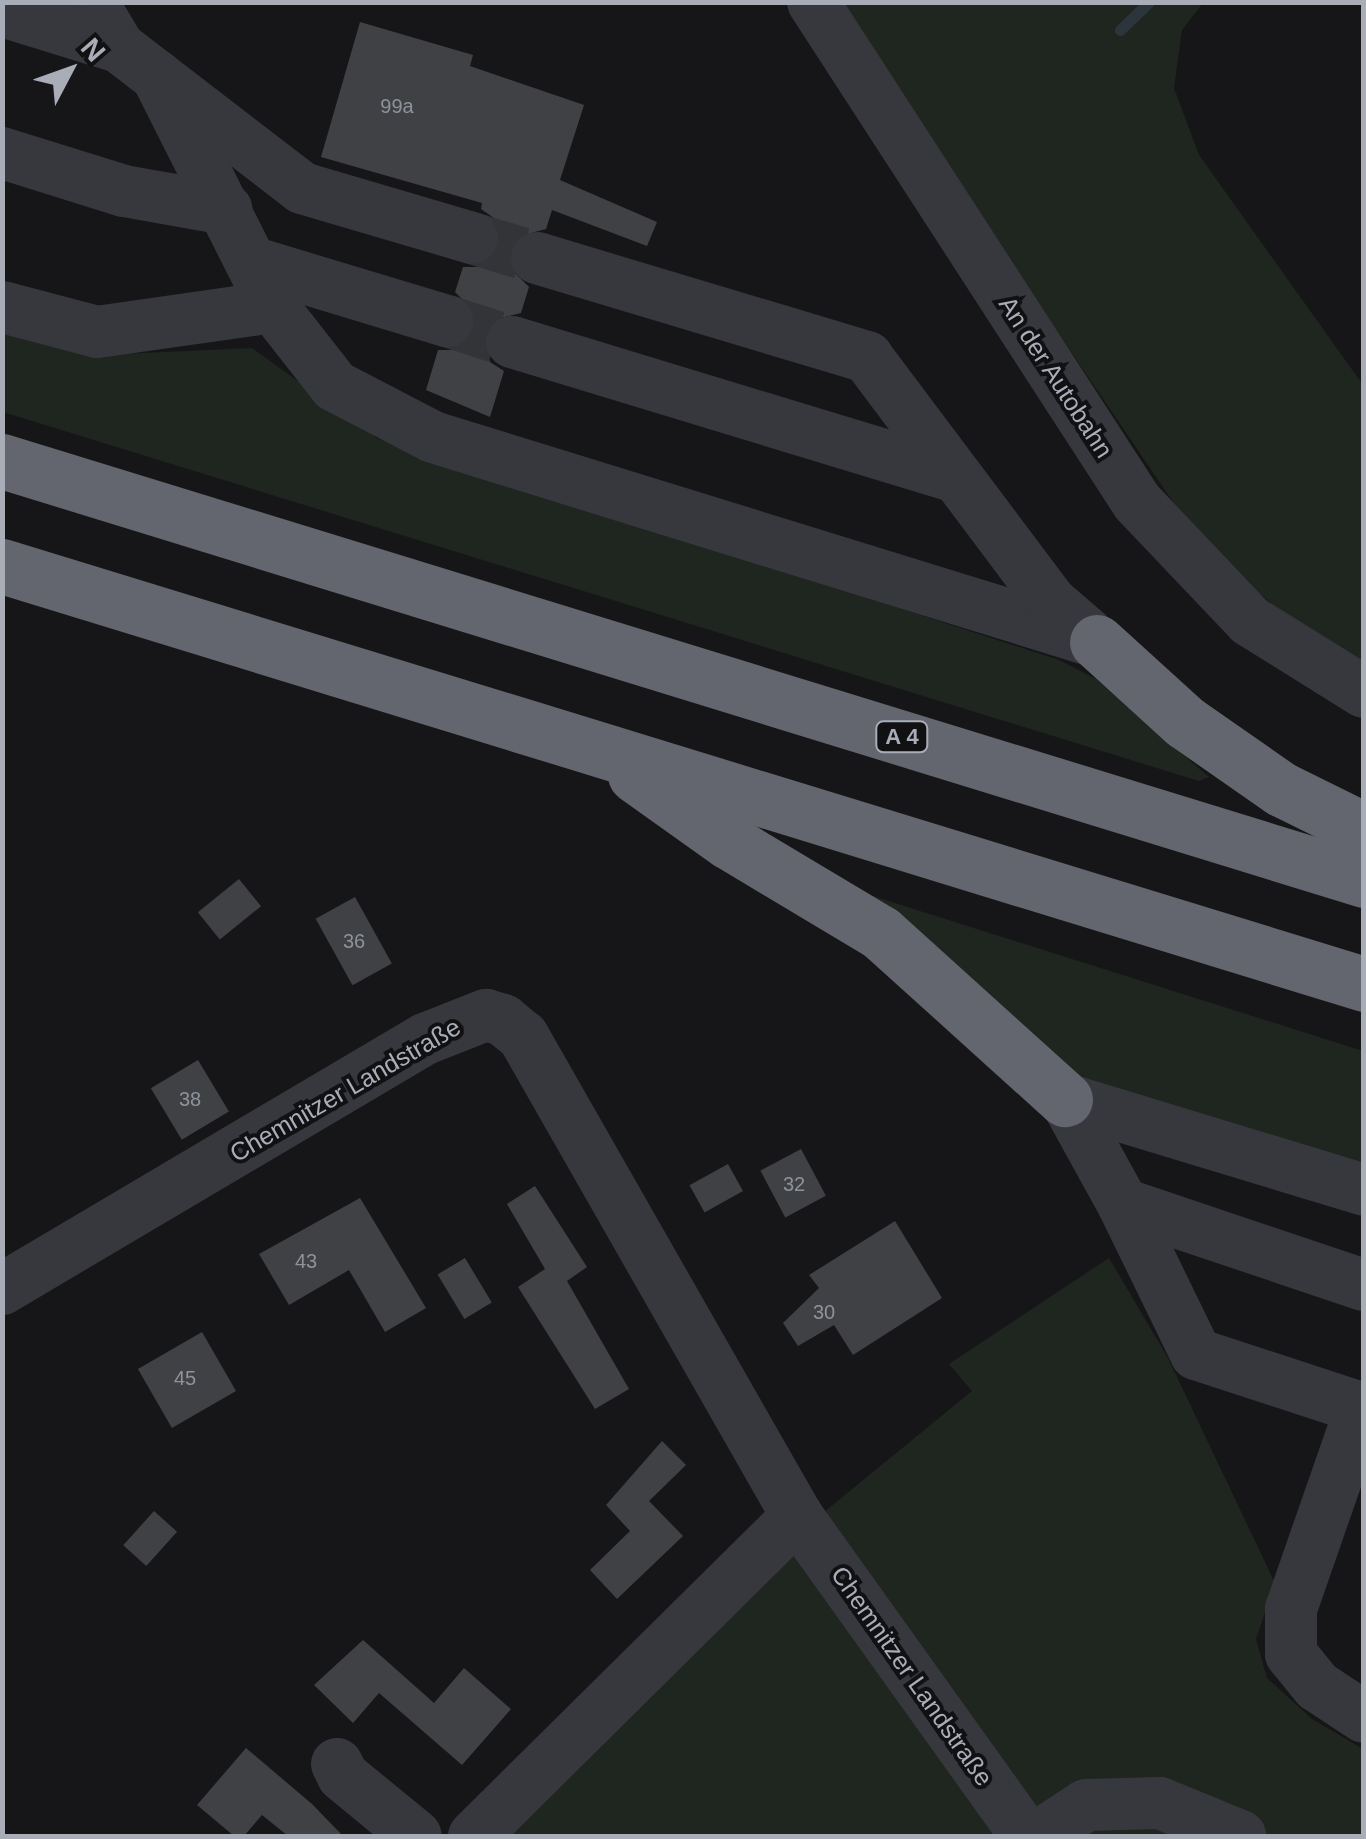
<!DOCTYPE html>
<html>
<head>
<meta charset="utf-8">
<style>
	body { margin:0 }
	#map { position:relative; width:1366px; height:1839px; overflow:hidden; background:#161618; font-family:Helvetica,sans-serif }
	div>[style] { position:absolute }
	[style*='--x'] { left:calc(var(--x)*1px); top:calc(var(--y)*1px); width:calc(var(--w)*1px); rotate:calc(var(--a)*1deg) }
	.green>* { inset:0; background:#1e261f }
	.stream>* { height:11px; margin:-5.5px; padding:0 5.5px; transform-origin:5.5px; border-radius:5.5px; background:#2c353c }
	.building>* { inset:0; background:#404145; transform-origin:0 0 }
	.minor-tunnel>* { height:52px; margin-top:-26px; transform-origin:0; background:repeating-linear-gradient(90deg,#333438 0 52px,transparent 0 78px) }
	.minor>* { height:52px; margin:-26px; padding:0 26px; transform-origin:26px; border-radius:26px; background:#37383d }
	.highway>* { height:55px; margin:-27.5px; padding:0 27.5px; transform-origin:27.5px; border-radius:27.5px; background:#63666e }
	span { translate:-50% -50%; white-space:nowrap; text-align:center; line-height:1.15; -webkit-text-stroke:8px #111113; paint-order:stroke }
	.number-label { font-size:20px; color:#8e929b }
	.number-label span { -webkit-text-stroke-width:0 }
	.shield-label span { padding:2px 8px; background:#111113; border:2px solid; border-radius:8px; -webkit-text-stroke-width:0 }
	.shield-label { font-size:22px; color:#a8adb8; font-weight:700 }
	.street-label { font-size:25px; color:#a8adb8 }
	.frame { position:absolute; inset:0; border:5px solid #a8adb8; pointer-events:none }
	.north { position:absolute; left:20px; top:20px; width:100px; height:100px; -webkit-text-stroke:8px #111113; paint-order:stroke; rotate:49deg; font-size:28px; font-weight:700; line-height:40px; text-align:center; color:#a8adb8 }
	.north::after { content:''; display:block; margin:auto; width:35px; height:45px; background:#a8adb8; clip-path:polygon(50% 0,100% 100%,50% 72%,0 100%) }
</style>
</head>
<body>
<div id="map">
	<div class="green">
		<div style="clip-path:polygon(834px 3px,1203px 3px,1182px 30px,1174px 88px,1199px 155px,1363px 385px,1363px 668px,1309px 635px,1203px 546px)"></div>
		<div style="clip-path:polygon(2px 326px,99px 355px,252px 348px,377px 438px,1059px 660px,1096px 679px,1209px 777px,1199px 781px,3px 412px)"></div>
		<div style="clip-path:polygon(838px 885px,1363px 1051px,1363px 1172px,1073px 1074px)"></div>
		<div style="clip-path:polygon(1109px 1258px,1168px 1358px,1275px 1583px,1256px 1639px,1267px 1678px,1312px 1719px,1363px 1749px,1363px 1836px,500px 1836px,785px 1544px,972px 1391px,949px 1364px)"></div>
	</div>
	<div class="stream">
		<div style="--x:1120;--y:30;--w:40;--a:-44"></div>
	</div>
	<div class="building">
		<div style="clip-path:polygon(360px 22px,473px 55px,470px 66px,584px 105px,560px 180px,657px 222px,647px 246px,552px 210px,546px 229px,516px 237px,508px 266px,529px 287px,521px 313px,492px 320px,483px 334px,490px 362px,504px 371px,490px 417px,426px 390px,438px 350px,455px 350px,475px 331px,476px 313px,455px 292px,463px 267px,480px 267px,500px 247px,494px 218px,481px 209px,482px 203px,321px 157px)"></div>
		<div style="left:239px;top:879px;width:35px;height:53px;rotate:51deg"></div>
		<div style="left:355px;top:897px;width:76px;height:45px;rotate:61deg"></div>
		<div style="left:198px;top:1060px;width:60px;height:55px;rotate:59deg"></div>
		<div style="left:801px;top:1149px;width:53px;height:46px;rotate:62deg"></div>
		<div style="left:728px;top:1164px;width:31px;height:44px;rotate:61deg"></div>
		<div style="clip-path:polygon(535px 1186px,587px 1267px,567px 1281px,629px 1389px,595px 1409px,518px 1287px,545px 1269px,507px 1204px)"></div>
		<div style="clip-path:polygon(360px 1198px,426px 1308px,385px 1332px,349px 1270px,289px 1305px,259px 1254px)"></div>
		<div style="clip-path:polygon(895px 1221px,942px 1298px,853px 1355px,834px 1325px,798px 1346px,783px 1323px,819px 1288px,809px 1275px)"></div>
		<div style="left:465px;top:1258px;width:52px;height:32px;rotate:59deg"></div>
		<div style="left:202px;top:1332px;width:68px;height:74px;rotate:60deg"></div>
		<div style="clip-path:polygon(662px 1441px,686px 1465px,649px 1501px,683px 1536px,617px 1599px,590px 1570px,630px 1531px,606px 1505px)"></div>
		<div style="left:154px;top:1511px;width:31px;height:46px;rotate:42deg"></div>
		<div style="clip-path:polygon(363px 1640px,434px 1703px,464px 1668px,511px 1709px,462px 1765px,379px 1693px,353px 1723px,314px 1685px)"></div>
		<div style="clip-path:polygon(246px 1748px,312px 1804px,343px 1836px,288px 1836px,262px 1815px,244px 1836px,234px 1836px,197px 1805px)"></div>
	</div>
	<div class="minor-tunnel">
		<div style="--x:472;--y:238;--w:68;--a:17.1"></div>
		<div style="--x:447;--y:321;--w:68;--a:17.9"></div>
	</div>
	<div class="minor">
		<div style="--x:92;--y:2;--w:52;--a:59"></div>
		<div style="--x:119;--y:47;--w:231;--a:37.6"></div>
		<div style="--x:302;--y:188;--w:177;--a:16.4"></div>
		<div style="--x:813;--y:2;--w:596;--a:57.06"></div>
		<div style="--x:1137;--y:502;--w:164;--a:46.5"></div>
		<div style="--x:1250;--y:621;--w:134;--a:31.9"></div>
		<div style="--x:2;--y:11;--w:122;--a:17.1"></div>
		<div style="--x:157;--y:76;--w:258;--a:63.3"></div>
		<div style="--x:273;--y:307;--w:100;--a:51.9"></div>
		<div style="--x:335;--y:386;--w:110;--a:27.5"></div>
		<div style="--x:433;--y:437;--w:695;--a:17.16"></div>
		<div style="--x:2;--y:153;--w:128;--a:17.3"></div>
		<div style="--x:124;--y:191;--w:104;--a:10"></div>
		<div style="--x:537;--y:258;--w:345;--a:16.7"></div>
		<div style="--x:867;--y:357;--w:308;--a:53.1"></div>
		<div style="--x:1052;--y:603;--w:48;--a:40.7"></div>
		<div style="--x:251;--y:262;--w:205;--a:16.8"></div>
		<div style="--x:2;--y:307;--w:98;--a:14.7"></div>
		<div style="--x:97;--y:332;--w:178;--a:-8.1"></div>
		<div style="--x:512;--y:342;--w:464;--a:16.9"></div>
		<div style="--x:1065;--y:1099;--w:120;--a:61.1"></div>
		<div style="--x:1123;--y:1204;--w:254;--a:18.6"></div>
		<div style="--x:1065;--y:1099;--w:313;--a:16.9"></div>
		<div style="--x:1123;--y:1204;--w:167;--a:64"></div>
		<div style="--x:1196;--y:1354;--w:177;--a:18.1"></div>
		<div style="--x:2;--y:1289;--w:491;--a:-30.6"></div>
		<div style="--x:425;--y:1039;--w:66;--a:-21.5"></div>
		<div style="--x:486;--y:1015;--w:18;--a:16"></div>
		<div style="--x:503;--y:1020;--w:26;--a:39"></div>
		<div style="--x:523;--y:1036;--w:553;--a:60.28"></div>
		<div style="--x:797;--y:1516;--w:393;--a:54.4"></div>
		<div style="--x:1361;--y:1408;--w:213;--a:109.2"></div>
		<div style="--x:1291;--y:1609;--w:45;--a:90"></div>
		<div style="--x:1291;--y:1654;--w:41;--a:50.9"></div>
		<div style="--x:1317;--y:1686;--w:56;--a:33.4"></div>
		<div style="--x:337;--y:1764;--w:13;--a:63"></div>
		<div style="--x:343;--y:1776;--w:94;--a:39.4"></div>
		<div style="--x:474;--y:1836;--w:455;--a:-44.7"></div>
		<div style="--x:1039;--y:1836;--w:56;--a:-33.4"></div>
		<div style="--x:1086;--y:1805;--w:74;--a:-1.5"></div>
		<div style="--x:1160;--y:1803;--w:87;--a:22.4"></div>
	</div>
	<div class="highway">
		<div style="--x:2;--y:461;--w:1425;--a:17.1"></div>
		<div style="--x:2;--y:566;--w:1425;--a:17.06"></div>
		<div style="--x:1097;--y:642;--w:119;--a:42.3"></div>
		<div style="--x:1185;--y:722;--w:117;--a:34.9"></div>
		<div style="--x:1281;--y:789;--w:93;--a:26.3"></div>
		<div style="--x:635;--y:775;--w:115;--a:35.5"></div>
		<div style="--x:729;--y:842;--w:177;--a:30.9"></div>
		<div style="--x:881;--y:933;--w:248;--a:42.1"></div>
	</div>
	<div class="number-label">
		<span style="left:397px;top:106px">99a</span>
		<span style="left:354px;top:941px">36</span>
		<span style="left:190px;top:1099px">38</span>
		<span style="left:794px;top:1184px">32</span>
		<span style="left:306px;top:1261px">43</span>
		<span style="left:824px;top:1312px">30</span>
		<span style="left:185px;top:1378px">45</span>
	</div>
	<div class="shield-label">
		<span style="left:902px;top:737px">A 4</span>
	</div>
	<div class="street-label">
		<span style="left:1056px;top:377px;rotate:57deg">An der Autobahn</span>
		<span style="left:345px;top:1090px;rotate:-30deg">Chemnitzer Landstraße</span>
		<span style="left:912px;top:1676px;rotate:55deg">Chemnitzer Landstraße</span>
	</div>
	<div class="frame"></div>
	<div class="north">N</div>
</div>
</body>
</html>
